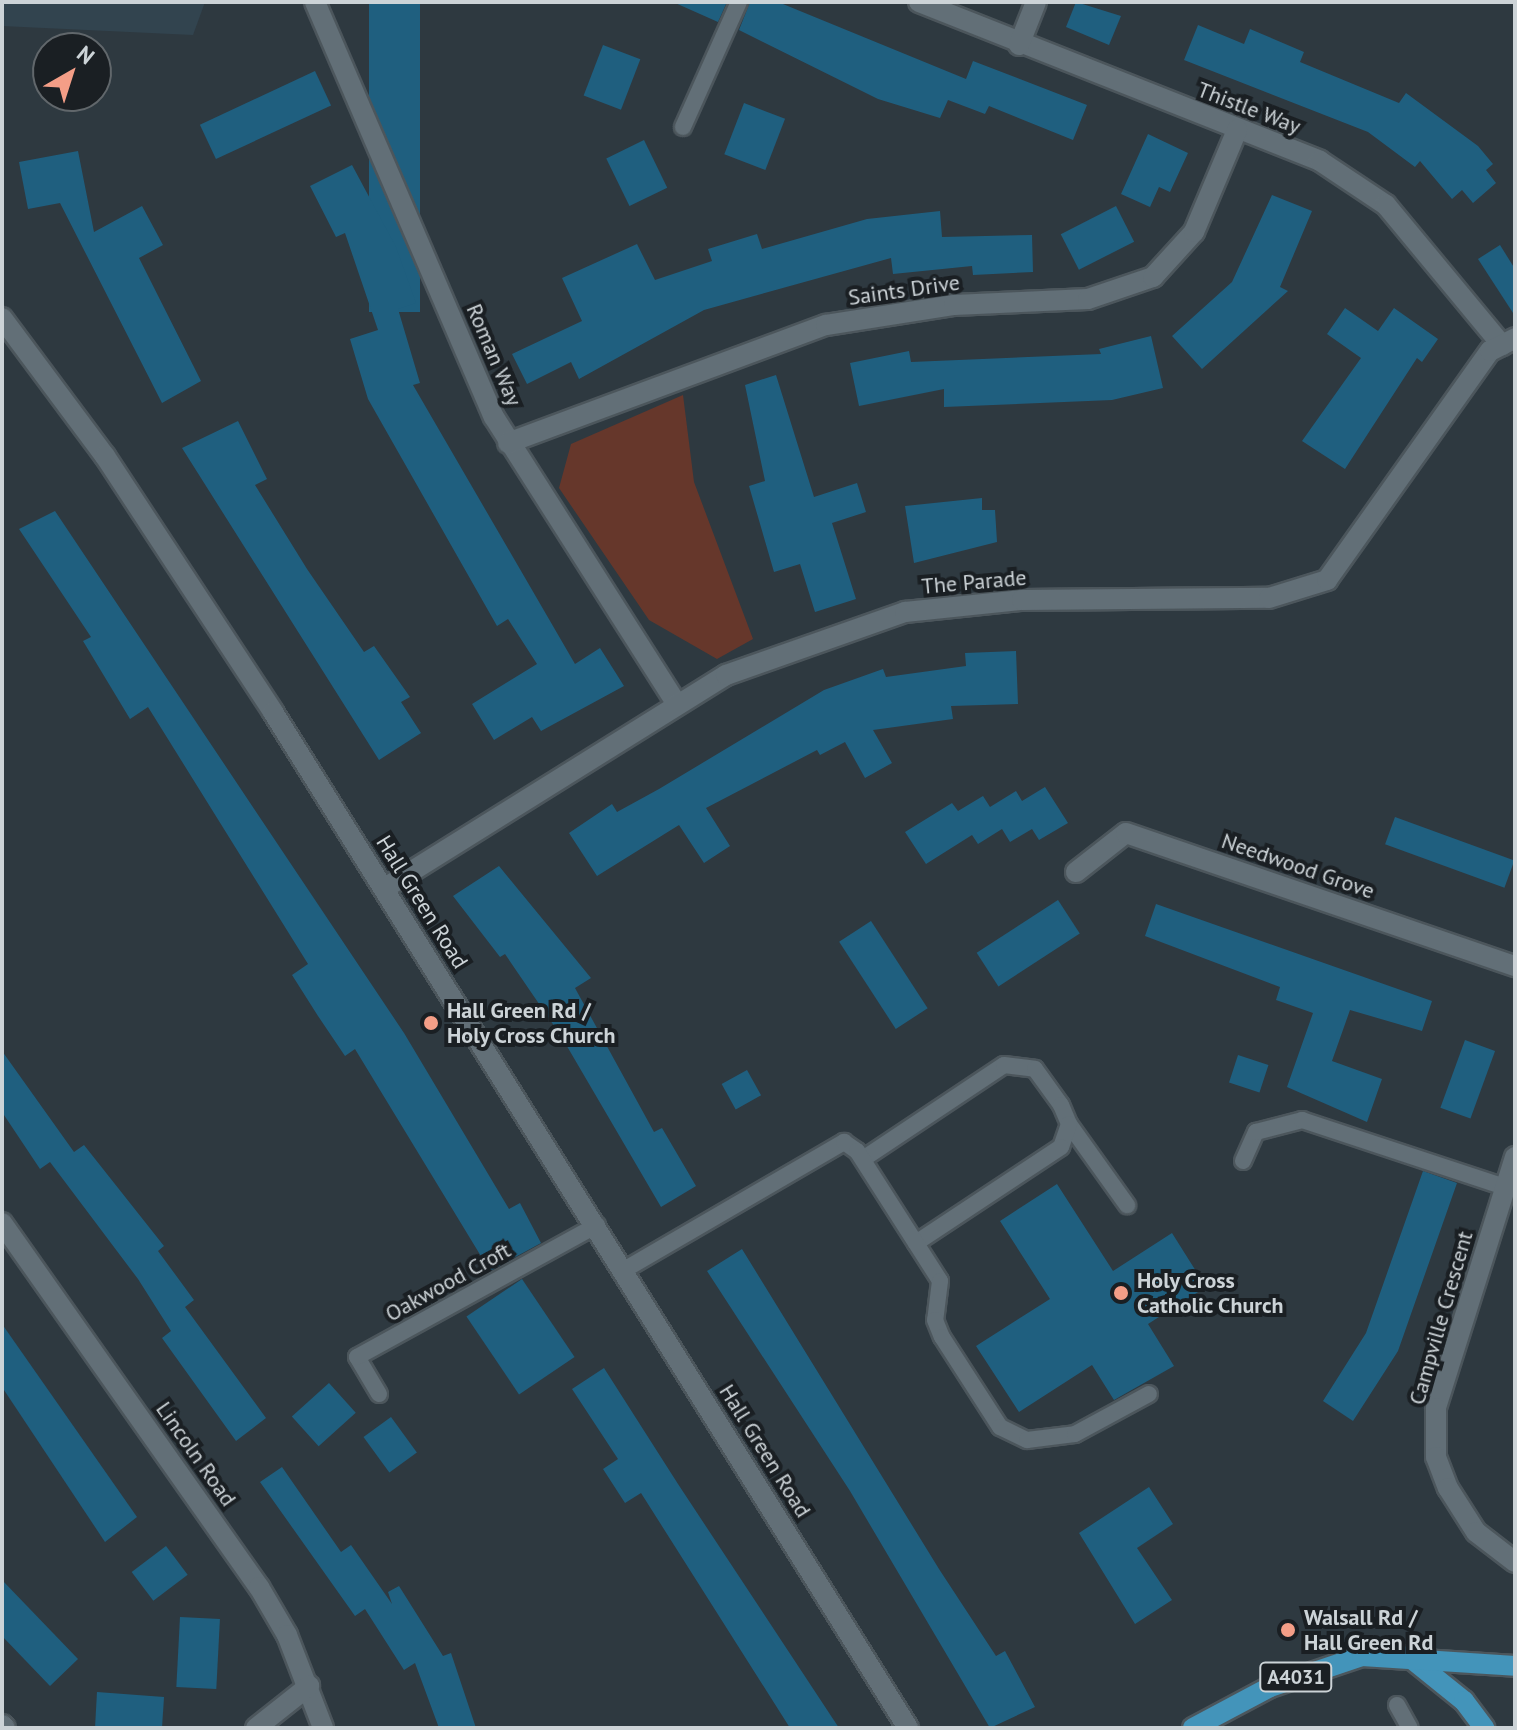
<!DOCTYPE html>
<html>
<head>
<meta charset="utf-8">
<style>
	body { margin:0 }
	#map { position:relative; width:1517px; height:1730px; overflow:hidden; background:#2e3940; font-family:"PT Sans",sans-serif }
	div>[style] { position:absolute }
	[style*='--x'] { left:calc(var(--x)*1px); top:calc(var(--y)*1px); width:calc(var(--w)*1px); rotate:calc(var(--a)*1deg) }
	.built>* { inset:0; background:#32444f }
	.green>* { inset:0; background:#66372b }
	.building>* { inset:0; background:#1f5f7f; transform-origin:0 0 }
	.roads { filter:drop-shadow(2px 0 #4c565c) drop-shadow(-2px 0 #4c565c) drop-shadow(0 2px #4c565c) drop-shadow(0 -2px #4c565c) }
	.service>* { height:16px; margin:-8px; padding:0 8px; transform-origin:8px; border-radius:8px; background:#626f77 }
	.minor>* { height:20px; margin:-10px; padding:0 10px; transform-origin:10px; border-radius:10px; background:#626f77 }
	.tertiary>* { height:20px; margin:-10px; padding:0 10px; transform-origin:10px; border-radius:10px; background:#626f77 }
	.primary>* { height:20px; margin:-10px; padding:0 10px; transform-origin:10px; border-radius:10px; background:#4394ba }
	.dots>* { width:22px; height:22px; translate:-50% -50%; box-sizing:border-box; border:4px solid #1a1f23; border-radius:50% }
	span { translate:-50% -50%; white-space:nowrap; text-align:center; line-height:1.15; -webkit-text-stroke:8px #1a1f23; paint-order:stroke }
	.shield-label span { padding:2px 6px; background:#1a1f23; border:2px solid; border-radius:6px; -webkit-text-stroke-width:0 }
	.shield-label { font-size:20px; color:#ccd3d7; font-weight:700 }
	.street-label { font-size:22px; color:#ccd3d7 }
	.poi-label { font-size:22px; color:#ccd3d7; font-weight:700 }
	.left { translate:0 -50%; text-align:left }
	.frame { position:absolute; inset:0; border:4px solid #ccd3d7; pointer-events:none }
	.north { position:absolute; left:32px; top:32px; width:80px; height:80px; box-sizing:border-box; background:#1a1f23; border:2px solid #61676b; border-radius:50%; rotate:39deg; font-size:22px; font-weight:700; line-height:32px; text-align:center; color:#ccd3d7 }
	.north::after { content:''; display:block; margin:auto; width:28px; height:36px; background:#f49e87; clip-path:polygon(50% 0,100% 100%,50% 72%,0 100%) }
</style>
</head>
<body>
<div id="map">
	<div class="built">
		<div style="clip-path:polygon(2px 2px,205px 2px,193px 35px,2px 26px)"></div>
	</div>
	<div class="green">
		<div style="clip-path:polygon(683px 395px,694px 482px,753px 639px,717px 659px,649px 620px,559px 488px,571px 444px)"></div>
	</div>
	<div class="building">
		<div style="left:369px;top:2px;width:51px;height:310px"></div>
		<div style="clip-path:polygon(673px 2px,727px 2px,718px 22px)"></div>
		<div style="clip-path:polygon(750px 2px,778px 2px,966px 79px,973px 61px,1087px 105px,1073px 140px,989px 106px,985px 114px,948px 100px,940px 118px,878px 99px,739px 30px)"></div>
		<div style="clip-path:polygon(1076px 2px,1121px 16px,1109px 45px,1066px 27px)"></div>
		<div style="clip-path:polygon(1198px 25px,1244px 44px,1250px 29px,1304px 52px,1300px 62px,1399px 103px,1406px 93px,1478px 146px,1493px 164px,1486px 170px,1496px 183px,1473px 203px,1462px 190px,1452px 199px,1420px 161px,1415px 167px,1368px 132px,1184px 60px)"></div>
		<div style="left:603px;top:45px;width:40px;height:54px;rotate:21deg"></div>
		<div style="left:315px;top:71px;width:38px;height:127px;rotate:65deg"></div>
		<div style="left:744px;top:103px;width:44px;height:55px;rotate:21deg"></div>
		<div style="clip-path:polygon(1148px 134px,1188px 153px,1170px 192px,1159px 187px,1150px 207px,1121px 194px)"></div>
		<div style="left:644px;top:140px;width:53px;height:42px;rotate:64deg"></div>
		<div style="clip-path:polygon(78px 151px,94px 232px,142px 206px,163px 245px,139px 258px,201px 381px,162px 403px,60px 203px,28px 209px,19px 162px)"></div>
		<div style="clip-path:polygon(352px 165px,396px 247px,416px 303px,398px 309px,420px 383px,413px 385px,575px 664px,600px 648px,624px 686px,541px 731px,532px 717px,494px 740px,472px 704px,537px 664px,508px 619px,497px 626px,368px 399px,350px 339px,378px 330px,345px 233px,336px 237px,310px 186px)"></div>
		<div style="clip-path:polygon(1272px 195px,1312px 211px,1280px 287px,1288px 291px,1202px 369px,1172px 336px,1232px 282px)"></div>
		<div style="left:1116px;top:206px;width:40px;height:62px;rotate:63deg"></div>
		<div style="clip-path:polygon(940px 211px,942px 237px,1032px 235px,1033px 272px,973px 275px,972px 266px,893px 274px,891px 258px,704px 310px,579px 379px,571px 362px,527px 384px,512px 354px,582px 321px,562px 278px,637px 244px,655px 280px,712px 261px,708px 249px,757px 234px,762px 249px,867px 219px)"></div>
		<div style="clip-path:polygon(1500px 245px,1515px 269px,1515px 316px,1478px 259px)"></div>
		<div style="clip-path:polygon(1345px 308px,1378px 331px,1394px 308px,1438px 339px,1422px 362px,1417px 358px,1345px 469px,1302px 441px,1361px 358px,1327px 334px)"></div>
		<div style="clip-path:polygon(1151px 336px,1163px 388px,1112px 400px,944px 407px,944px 389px,859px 406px,850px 363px,909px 351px,911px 362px,1101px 354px,1099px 349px)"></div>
		<div style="clip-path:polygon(776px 375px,814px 497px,857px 483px,866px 512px,832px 523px,856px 599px,815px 612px,800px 564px,774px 572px,749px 486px,765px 481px,745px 385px)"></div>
		<div style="clip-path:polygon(238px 421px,267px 479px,255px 485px,307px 569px,364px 652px,374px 646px,410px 697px,401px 702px,421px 733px,379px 760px,182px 448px)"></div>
		<div style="clip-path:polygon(982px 498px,982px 510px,995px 510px,997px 542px,914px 563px,905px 506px)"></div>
		<div style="clip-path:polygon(55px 511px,404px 1033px,509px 1209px,520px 1203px,541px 1243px,490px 1271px,355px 1049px,345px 1056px,318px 1016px,292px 975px,308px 964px,148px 707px,130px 719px,83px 641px,91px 637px,19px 529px)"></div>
		<div style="clip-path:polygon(1016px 651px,1018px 704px,951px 706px,953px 719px,873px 730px,892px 763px,865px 778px,845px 742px,820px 755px,817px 750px,706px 808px,730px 846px,704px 863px,679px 825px,597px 876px,569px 833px,612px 804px,617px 812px,659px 789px,824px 690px,883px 669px,886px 677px,966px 666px,965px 653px)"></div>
		<div style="clip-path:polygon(1045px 787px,1068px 823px,1039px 840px,1032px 829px,1010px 842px,1002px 829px,978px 844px,972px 835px,926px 864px,905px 832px,952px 803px,958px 811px,983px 796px,990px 807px,1016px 791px,1022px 801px)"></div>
		<div style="left:1395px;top:817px;width:127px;height:29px;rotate:20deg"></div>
		<div style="clip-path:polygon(499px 866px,591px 978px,575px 988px,654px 1132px,662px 1128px,696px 1186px,661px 1207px,561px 1036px,505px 954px,500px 957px,453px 896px)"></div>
		<div style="left:1058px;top:900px;width:40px;height:97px;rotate:57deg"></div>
		<div style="clip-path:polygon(1156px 904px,1432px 1001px,1422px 1031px,1350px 1010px,1332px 1061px,1382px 1079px,1367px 1122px,1287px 1087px,1313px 1013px,1276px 1000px,1280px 987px,1145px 936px)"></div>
		<div style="left:871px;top:921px;width:104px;height:38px;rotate:57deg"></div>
		<div style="left:1465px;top:1040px;width:32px;height:72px;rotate:20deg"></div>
		<div style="clip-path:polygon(2px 1051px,74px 1152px,84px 1145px,164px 1246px,158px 1251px,194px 1300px,185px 1307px,266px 1418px,236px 1441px,162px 1338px,171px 1331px,138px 1279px,50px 1162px,40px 1169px,2px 1112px)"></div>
		<div style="left:1238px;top:1055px;width:32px;height:29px;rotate:18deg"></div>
		<div style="left:747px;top:1070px;width:29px;height:29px;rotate:61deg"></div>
		<div style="clip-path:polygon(1423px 1171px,1457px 1183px,1398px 1351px,1353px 1421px,1323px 1401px,1366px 1333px)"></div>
		<div style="clip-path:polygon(1057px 1184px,1113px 1271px,1172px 1233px,1206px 1287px,1148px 1324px,1174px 1366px,1114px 1400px,1092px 1365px,1019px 1412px,976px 1346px,1050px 1299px,1000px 1221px)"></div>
		<div style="clip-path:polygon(742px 1249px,939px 1569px,996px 1656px,1005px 1651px,1035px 1707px,990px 1728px,850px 1491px,707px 1271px)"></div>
		<div style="left:522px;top:1279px;width:94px;height:67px;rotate:56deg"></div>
		<div style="clip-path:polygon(2px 1324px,137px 1517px,105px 1542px,2px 1387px)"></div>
		<div style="clip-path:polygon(604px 1368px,678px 1484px,839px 1728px,790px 1728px,641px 1493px,625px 1503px,603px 1469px,618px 1459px,572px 1389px)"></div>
		<div style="left:329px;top:1383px;width:40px;height:50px;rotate:48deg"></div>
		<div style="left:391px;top:1417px;width:44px;height:34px;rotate:54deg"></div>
		<div style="clip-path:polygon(282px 1467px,341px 1552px,351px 1545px,392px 1604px,388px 1592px,399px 1586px,443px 1656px,451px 1653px,476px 1728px,439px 1728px,415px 1663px,404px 1670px,365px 1609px,355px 1616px,260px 1482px)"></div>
		<div style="clip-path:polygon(1149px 1487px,1173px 1524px,1137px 1548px,1172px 1600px,1135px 1624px,1079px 1533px)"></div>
		<div style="left:166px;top:1546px;width:36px;height:43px;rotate:53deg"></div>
		<div style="clip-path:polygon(2px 1580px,78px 1659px,50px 1686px,2px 1636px)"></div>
		<div style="left:180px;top:1617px;width:40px;height:70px;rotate:3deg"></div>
		<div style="clip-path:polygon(97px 1692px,164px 1697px,162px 1728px,95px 1728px)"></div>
	</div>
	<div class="roads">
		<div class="service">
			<div style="--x:683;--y:127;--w:137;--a:-65.9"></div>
			<div style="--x:1069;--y:1124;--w:100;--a:54.4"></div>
			<div style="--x:863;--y:1159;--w:169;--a:-33.7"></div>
			<div style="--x:1004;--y:1065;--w:31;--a:7"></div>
			<div style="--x:1035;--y:1069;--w:44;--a:54.2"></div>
			<div style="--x:1061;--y:1105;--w:21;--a:67"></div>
			<div style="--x:1069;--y:1124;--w:24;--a:109"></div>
			<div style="--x:1061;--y:1147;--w:174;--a:146.5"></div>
			<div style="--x:1243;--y:1161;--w:32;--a:-66"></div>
			<div style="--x:1256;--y:1132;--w:48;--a:-14.6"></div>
			<div style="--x:1302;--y:1120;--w:214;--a:18.3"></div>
			<div style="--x:624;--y:1270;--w:255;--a:-30.2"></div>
			<div style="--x:844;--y:1142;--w:16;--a:35"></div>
			<div style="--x:857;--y:1151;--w:154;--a:57.4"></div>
			<div style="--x:940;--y:1281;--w:39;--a:97"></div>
			<div style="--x:935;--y:1320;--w:18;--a:68"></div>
			<div style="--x:942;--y:1337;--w:107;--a:57.2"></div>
			<div style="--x:1000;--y:1427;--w:30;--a:26"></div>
			<div style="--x:1027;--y:1440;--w:48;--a:-7.1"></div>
			<div style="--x:1075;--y:1434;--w:84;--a:-28.4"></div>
			<div style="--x:379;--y:1394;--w:43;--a:-120.7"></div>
			<div style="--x:357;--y:1357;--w:274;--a:-28.8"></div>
			<div style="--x:1397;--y:1705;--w:26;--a:61"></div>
		</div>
		<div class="minor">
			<div style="--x:315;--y:2;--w:452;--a:66.7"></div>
			<div style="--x:494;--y:417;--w:339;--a:57.5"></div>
			<div style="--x:919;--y:2;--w:431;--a:21.6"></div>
			<div style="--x:1320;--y:161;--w:79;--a:33.7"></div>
			<div style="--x:1386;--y:205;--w:182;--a:50.4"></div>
			<div style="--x:1019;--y:45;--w:46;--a:-68.4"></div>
			<div style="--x:508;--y:443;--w:339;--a:-20.4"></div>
			<div style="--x:826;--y:325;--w:130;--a:-8.9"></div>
			<div style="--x:954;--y:305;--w:134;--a:-2.6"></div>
			<div style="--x:1088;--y:299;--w:69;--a:-18.7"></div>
			<div style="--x:1153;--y:277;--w:61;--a:-47.7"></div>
			<div style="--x:1194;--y:232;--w:111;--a:-67.1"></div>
			<div style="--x:1076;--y:872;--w:63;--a:-38"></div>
			<div style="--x:1126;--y:833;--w:411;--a:18.9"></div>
			<div style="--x:385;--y:888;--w:402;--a:-32"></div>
			<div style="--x:726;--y:675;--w:190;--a:-19.4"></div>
			<div style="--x:905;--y:612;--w:118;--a:-5.9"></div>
			<div style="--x:1022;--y:600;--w:247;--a:-0.5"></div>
			<div style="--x:1269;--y:598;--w:61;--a:-17.2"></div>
			<div style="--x:1327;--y:580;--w:281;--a:-54.6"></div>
			<div style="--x:1490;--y:351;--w:28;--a:-27"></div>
			<div style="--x:1515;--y:1157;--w:263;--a:107.5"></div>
			<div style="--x:1436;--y:1408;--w:49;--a:90"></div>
			<div style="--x:1436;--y:1457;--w:33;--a:69"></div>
			<div style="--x:1448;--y:1488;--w:52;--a:57.5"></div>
			<div style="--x:1476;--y:1532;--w:49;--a:37.6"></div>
			<div style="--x:2;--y:1223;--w:446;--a:54.8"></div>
			<div style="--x:259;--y:1587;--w:56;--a:59.7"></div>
			<div style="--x:287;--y:1635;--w:100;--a:68.8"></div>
			<div style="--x:2;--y:1725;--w:4;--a:45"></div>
			<div style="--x:256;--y:1728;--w:68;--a:-38.4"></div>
		</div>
		<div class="tertiary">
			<div style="--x:2;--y:318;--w:172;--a:53.3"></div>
			<div style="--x:105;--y:456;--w:306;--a:56.7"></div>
			<div style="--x:273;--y:712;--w:1198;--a:57.99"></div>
		</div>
		<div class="primary">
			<div style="--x:1408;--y:1656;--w:72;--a:38.8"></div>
			<div style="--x:1464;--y:1701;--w:34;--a:53"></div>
			<div style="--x:1193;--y:1728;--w:87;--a:-28"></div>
			<div style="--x:1270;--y:1687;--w:97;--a:-18.6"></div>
			<div style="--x:1362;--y:1656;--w:153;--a:3.7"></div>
		</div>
	</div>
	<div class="dots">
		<div style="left:431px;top:1023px;background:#f49e87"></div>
		<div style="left:1121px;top:1293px;background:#f49e87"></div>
		<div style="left:1288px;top:1630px;background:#f49e87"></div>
	</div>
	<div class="shield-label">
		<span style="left:1296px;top:1677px">A4031</span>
	</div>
	<div class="street-label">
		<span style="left:1249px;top:108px;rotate:21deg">Thistle Way</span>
		<span style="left:904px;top:290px;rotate:-8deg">Saints Drive</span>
		<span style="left:494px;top:355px;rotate:67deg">Roman Way</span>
		<span style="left:974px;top:582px;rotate:-5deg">The Parade</span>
		<span style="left:1298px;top:866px;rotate:19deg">Needwood Grove</span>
		<span style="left:422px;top:902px;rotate:58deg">Hall Green Road</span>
		<span style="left:448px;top:1282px;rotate:-29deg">Oakwood Croft</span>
		<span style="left:1441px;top:1318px;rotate:-74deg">Campville Crescent</span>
		<span style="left:765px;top:1451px;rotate:58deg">Hall Green Road</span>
		<span style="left:196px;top:1454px;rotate:55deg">Lincoln Road</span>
	</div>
	<div class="poi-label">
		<span class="left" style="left:447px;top:1023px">Hall Green Rd /<br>Holy Cross Church</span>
		<span class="left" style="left:1137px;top:1293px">Holy Cross<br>Catholic Church</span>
		<span class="left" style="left:1304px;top:1630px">Walsall Rd /<br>Hall Green Rd</span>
	</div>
	<div class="frame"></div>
	<div class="north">N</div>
</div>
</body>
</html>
